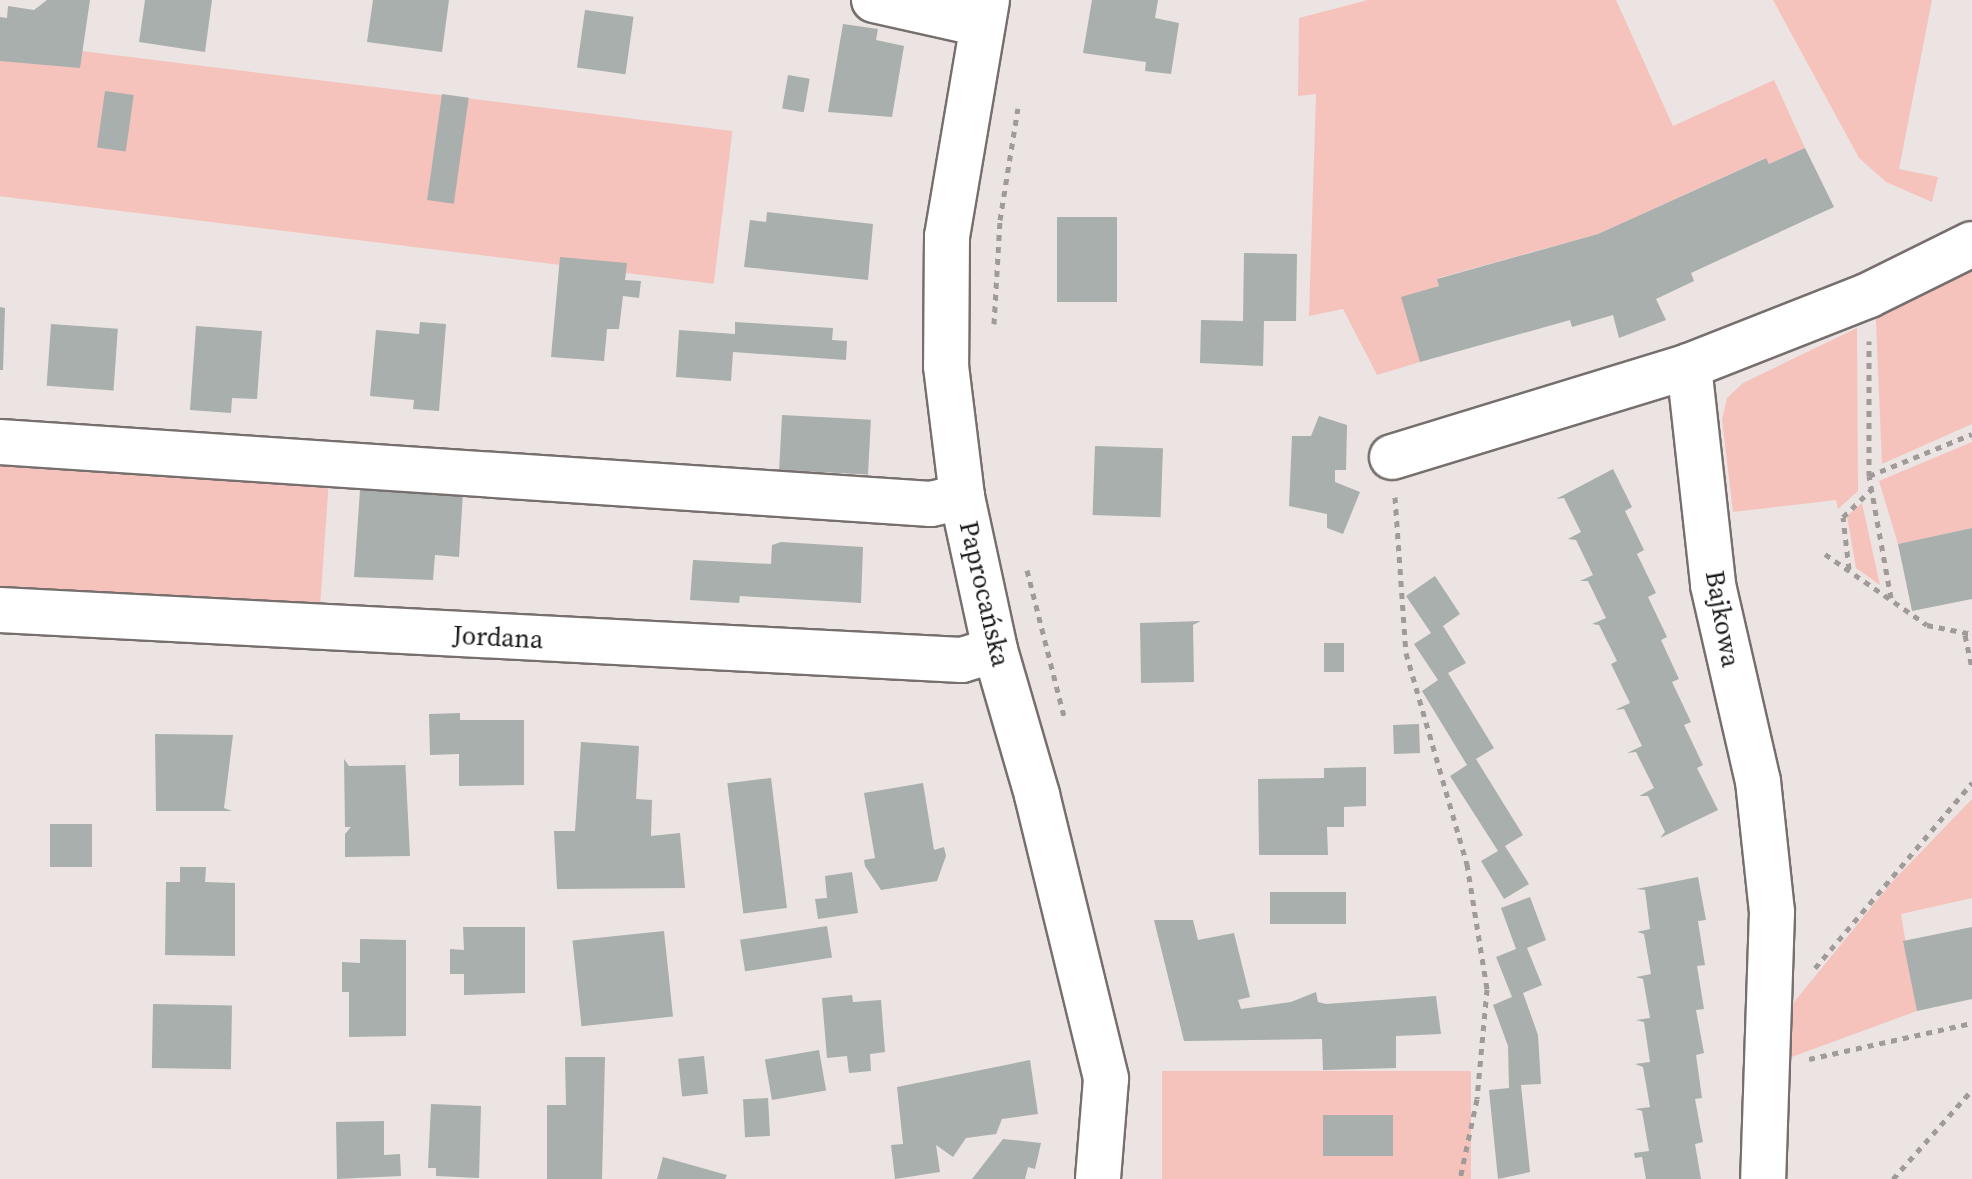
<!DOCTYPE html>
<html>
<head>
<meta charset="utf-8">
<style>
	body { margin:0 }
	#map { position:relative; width:1972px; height:1179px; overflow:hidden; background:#ebe4e2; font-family:"Source Serif 4",serif }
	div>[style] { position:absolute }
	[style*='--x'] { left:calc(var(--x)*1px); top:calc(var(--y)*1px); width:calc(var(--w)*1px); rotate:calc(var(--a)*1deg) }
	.green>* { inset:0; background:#f5c3bc; transform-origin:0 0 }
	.building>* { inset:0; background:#a8afad; transform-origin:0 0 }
	.path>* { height:5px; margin-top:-2.5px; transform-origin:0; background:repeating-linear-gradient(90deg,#a09a99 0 6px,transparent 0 12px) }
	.roads { filter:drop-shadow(2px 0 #766f6e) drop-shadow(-2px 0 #766f6e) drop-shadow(0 2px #766f6e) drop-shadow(0 -2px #766f6e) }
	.minor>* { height:44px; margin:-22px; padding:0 22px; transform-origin:22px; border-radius:22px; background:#fff }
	span { translate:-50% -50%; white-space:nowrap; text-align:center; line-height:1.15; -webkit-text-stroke:8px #fff; paint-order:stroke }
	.street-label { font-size:26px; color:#1c1919 }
</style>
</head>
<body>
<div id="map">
	<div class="green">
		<div style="clip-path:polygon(1368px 0,1616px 0,1673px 126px,1774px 80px,1805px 148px,1769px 164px,1765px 158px,1598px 234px,1438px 278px,1439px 286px,1402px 298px,1420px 362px,1377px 375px,1343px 309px,1309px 316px,1316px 94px,1298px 96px,1299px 18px)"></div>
		<div style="clip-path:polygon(1773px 0,1932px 0,1899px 169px,1938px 177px,1932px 202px,1886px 182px,1859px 158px)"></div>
		<div style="left:0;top:41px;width:738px;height:154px;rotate:7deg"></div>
		<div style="clip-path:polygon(1972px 252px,1972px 424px,1882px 464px,1875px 299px)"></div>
		<div style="clip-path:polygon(1857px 328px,1858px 491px,1838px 509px,1836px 500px,1733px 512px,1722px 420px,1727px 398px,1743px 383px)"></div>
		<div style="clip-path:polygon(1972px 442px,1972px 528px,1898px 544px,1879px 481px)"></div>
		<div style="left:0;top:453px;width:330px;height:138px;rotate:4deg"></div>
		<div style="clip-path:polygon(1862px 503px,1880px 585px,1856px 568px,1847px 516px)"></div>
		<div style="clip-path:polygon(1972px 799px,1972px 898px,1901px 914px,1917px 1011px,1778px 1062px,1772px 1029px,1892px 882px)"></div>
		<div style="left:1162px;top:1071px;width:309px;height:108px"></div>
	</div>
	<div class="building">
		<div style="clip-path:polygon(47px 0,90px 0,80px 68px,0 61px,0 17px,7px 18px,8px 6px,34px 10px)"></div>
		<div style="clip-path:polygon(145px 0,212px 0,205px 52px,139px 42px)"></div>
		<div style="clip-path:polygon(373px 0,449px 0,442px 52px,367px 42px)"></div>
		<div style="clip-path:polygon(1092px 0,1158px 0,1155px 18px,1179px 23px,1171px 74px,1145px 71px,1146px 62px,1083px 53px)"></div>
		<div style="left:585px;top:10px;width:49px;height:58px;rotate:8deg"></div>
		<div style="clip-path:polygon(843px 24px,878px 29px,876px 40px,904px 46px,892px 117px,828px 112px)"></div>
		<div style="left:788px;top:75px;width:22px;height:34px;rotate:10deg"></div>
		<div style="left:105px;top:91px;width:29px;height:57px;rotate:8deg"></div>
		<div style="left:442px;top:94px;width:27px;height:107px;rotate:8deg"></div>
		<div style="clip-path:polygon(1805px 148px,1834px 207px,1691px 273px,1694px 281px,1656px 299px,1666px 320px,1619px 338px,1613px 315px,1572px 327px,1570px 320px,1420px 362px,1401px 297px,1439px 286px,1437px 279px,1598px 234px,1766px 158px,1769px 164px)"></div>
		<div style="clip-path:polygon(767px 212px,873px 224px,868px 280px,744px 267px,750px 220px,766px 222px)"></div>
		<div style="left:1057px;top:217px;width:60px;height:85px"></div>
		<div style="clip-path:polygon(1244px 253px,1297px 254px,1296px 321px,1264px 321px,1263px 366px,1200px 363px,1201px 320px,1243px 321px)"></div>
		<div style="clip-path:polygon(560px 257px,627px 263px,625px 280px,641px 281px,639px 298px,623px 296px,619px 329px,607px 329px,604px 361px,551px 357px)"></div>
		<div style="clip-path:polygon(0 307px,5px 308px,3px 370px,0 370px)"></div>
		<div style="clip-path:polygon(420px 322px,446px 324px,439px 411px,413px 409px,414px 400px,370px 396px,376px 330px,419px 334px)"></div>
		<div style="clip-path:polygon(735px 322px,833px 328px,832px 340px,847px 341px,846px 360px,733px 352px,731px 381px,676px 377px,679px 330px,735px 334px)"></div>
		<div style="left:51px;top:324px;width:67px;height:62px;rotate:4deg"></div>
		<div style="clip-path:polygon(196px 326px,262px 331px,257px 399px,232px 398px,231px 413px,190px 410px)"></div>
		<div style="left:782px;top:415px;width:89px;height:55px;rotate:3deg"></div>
		<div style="clip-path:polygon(1319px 416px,1347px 425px,1346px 470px,1335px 470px,1335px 482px,1360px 492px,1343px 534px,1327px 528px,1327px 514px,1289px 506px,1292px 436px,1311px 436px)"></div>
		<div style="left:1095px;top:446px;width:68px;height:69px;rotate:2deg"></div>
		<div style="clip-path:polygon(1613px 469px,1632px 507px,1625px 511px,1644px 550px,1637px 554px,1656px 593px,1648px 597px,1667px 637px,1661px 640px,1679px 679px,1672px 682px,1691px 722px,1684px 725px,1703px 765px,1697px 768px,1718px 810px,1660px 838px,1665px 832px,1648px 796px,1639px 796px,1654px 788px,1636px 752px,1627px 753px,1642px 746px,1624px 709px,1615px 710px,1630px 703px,1611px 664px,1617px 661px,1599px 625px,1592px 624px,1606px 618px,1588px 581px,1580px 581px,1593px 575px,1576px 540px,1568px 539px,1581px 532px,1564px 498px,1556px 499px)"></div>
		<div style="clip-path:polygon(399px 489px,463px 493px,459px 557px,435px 555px,433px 580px,354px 577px,360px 490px)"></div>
		<div style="clip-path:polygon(1972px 528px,1972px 599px,1912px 611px,1898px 544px)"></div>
		<div style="clip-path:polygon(781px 542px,863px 547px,861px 603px,740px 596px,739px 603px,690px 600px,693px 560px,771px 564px,772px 545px)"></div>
		<div style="clip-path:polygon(1435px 576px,1460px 614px,1443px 626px,1466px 663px,1448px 673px,1494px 748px,1476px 759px,1523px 835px,1505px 846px,1529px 884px,1504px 899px,1481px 861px,1498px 851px,1450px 776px,1467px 765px,1422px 691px,1438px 680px,1414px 644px,1431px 633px,1406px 596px)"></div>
		<div style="clip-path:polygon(1201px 621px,1193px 625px,1194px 682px,1141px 683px,1140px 623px)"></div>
		<div style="left:1324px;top:643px;width:20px;height:29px"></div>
		<div style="clip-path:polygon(460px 713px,460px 720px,524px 720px,524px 785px,459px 786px,459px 754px,430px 755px,429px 714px)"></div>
		<div style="left:1419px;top:724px;width:29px;height:26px;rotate:88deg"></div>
		<div style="clip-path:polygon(155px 734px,233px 735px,224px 808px,232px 811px,156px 811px)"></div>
		<div style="clip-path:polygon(581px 742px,639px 746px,636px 799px,652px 800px,651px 836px,680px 833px,685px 888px,557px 889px,554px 831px,575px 831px)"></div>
		<div style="clip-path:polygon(405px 758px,410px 856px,345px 857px,345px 834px,351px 827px,345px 827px,344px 759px,349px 766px,405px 765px)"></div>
		<div style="clip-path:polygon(1366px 767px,1366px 806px,1344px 807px,1344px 827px,1327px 827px,1328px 855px,1259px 855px,1258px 779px,1324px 778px,1324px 768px)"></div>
		<div style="left:771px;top:778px;width:131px;height:44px;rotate:83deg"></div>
		<div style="clip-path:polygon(923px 783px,934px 850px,944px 847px,946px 856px,937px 881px,881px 890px,865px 866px,864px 860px,875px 858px,864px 793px)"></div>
		<div style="left:92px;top:824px;width:43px;height:42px;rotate:90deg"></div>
		<div style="clip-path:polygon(180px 867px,206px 867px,205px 882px,235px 883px,235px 956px,165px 955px,166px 882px,180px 882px)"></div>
		<div style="clip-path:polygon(852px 872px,858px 913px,818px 919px,815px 899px,827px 898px,825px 876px)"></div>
		<div style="clip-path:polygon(1698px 877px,1706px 920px,1698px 921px,1705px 965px,1697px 966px,1704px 1009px,1696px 1010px,1704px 1053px,1696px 1055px,1702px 1098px,1695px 1099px,1703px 1142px,1695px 1144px,1701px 1179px,1646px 1179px,1642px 1157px,1635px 1158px,1634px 1153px,1649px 1151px,1642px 1111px,1635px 1109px,1650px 1107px,1643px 1067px,1635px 1064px,1650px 1062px,1644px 1022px,1636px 1020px,1650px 1018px,1643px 979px,1636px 977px,1651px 974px,1644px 934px,1637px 932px,1650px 929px,1645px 890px,1636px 889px)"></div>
		<div style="left:1270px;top:892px;width:76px;height:32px"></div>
		<div style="clip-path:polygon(1530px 897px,1546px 940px,1527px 948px,1542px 985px,1523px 993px,1538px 1035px,1541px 1084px,1521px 1085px,1530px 1172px,1498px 1179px,1489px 1090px,1509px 1088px,1508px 1046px,1493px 1005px,1512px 997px,1496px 957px,1516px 949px,1501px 908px)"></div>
		<div style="clip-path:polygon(1154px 920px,1193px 920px,1198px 940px,1234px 933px,1250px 997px,1238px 1000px,1241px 1009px,1291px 1002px,1316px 992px,1318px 1002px,1326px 1004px,1436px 996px,1441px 1034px,1396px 1036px,1396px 1068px,1323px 1070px,1322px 1039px,1184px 1041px)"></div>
		<div style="left:827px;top:926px;width:32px;height:88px;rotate:81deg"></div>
		<div style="clip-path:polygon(463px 927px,525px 927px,525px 993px,464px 995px,464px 974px,450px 974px,450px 949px,464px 950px)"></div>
		<div style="clip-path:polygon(1972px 927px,1972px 999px,1917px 1011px,1903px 941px)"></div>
		<div style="left:664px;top:931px;width:86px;height:92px;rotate:84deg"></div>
		<div style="clip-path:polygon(360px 939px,406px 940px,406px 1036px,349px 1037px,349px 992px,342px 992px,342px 962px,360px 963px)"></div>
		<div style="clip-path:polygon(852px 995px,853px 1002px,881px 1000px,885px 1052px,870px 1054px,871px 1071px,849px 1073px,847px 1056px,827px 1058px,822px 998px)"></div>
		<div style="left:153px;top:1004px;width:79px;height:64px;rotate:1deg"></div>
		<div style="left:819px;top:1050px;width:41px;height:55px;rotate:80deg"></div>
		<div style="left:704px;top:1056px;width:38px;height:26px;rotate:84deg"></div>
		<div style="clip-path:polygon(565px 1057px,605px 1057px,602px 1179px,547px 1179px,547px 1105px,566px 1105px)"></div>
		<div style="clip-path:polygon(1030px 1060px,1038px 1114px,1002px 1119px,996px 1134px,966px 1138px,953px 1157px,936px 1145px,940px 1172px,895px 1179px,891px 1145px,903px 1144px,897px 1087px)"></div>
		<div style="left:768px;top:1098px;width:38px;height:25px;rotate:87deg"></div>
		<div style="clip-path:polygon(431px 1104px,481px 1106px,479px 1178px,436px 1176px,436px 1168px,428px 1168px)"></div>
		<div style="left:1393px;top:1115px;width:41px;height:70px;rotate:90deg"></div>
		<div style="clip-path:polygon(384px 1121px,384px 1155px,400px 1154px,401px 1176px,337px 1179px,336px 1122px)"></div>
		<div style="clip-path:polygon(1003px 1139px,1041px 1143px,1035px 1169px,1028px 1167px,1025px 1179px,972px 1179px)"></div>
		<div style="clip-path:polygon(663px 1157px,727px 1175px,725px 1179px,657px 1179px)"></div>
	</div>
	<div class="path">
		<div style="--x:994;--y:324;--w:104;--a:-86.7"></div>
		<div style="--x:1000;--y:220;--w:113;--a:-80.9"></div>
		<div style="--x:1869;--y:476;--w:135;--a:-90"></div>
		<div style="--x:1395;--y:497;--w:156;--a:86"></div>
		<div style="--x:1406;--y:653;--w:220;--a:73.9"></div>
		<div style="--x:1467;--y:864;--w:127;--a:80.9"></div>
		<div style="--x:1487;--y:989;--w:110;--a:95.2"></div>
		<div style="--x:1477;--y:1099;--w:82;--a:102"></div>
		<div style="--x:1825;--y:554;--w:124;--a:34.8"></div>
		<div style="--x:1927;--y:625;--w:46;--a:11.3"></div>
		<div style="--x:1849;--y:569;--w:52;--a:-96.6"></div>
		<div style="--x:1843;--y:517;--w:39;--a:-44"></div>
		<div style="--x:1027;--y:570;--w:155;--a:75.8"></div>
		<div style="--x:1891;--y:598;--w:124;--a:-100.2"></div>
		<div style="--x:1869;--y:476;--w:111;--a:-22.2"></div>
		<div style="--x:1965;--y:635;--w:34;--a:78"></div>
		<div style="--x:1815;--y:968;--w:243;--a:-49.7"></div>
		<div style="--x:1809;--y:1059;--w:167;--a:-12.5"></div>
		<div style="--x:1893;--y:1179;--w:119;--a:-48.4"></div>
	</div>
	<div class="roads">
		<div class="minor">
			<div style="--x:874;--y:0;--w:110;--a:12.6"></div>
			<div style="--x:987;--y:0;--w:239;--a:99.6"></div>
			<div style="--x:947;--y:236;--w:130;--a:90.4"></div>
			<div style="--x:946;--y:366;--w:132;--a:83"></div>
			<div style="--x:962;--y:497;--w:157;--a:77.8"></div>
			<div style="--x:995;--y:650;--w:151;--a:73.8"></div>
			<div style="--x:1037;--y:795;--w:292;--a:76.3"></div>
			<div style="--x:1106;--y:1079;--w:100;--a:94.6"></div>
			<div style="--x:1689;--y:366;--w:220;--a:83.7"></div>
			<div style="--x:1713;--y:585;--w:201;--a:77.1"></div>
			<div style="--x:1758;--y:781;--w:132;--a:83.9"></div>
			<div style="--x:1772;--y:912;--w:267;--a:91.9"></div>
			<div style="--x:0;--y:442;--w:933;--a:3.81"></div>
			<div style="--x:931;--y:504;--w:32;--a:-13"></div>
			<div style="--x:1392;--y:457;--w:311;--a:-17"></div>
			<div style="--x:1689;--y:366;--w:193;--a:-21.5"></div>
			<div style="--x:1869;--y:295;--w:115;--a:-26.3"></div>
			<div style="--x:0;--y:610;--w:963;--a:2.98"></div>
			<div style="--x:962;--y:660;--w:34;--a:-17"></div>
		</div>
	</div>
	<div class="street-label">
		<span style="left:984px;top:594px;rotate:77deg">Paprocańska</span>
		<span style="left:1722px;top:619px;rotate:80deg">Bajkowa</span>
		<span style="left:498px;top:638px;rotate:3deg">Jordana</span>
	</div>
</div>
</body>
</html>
